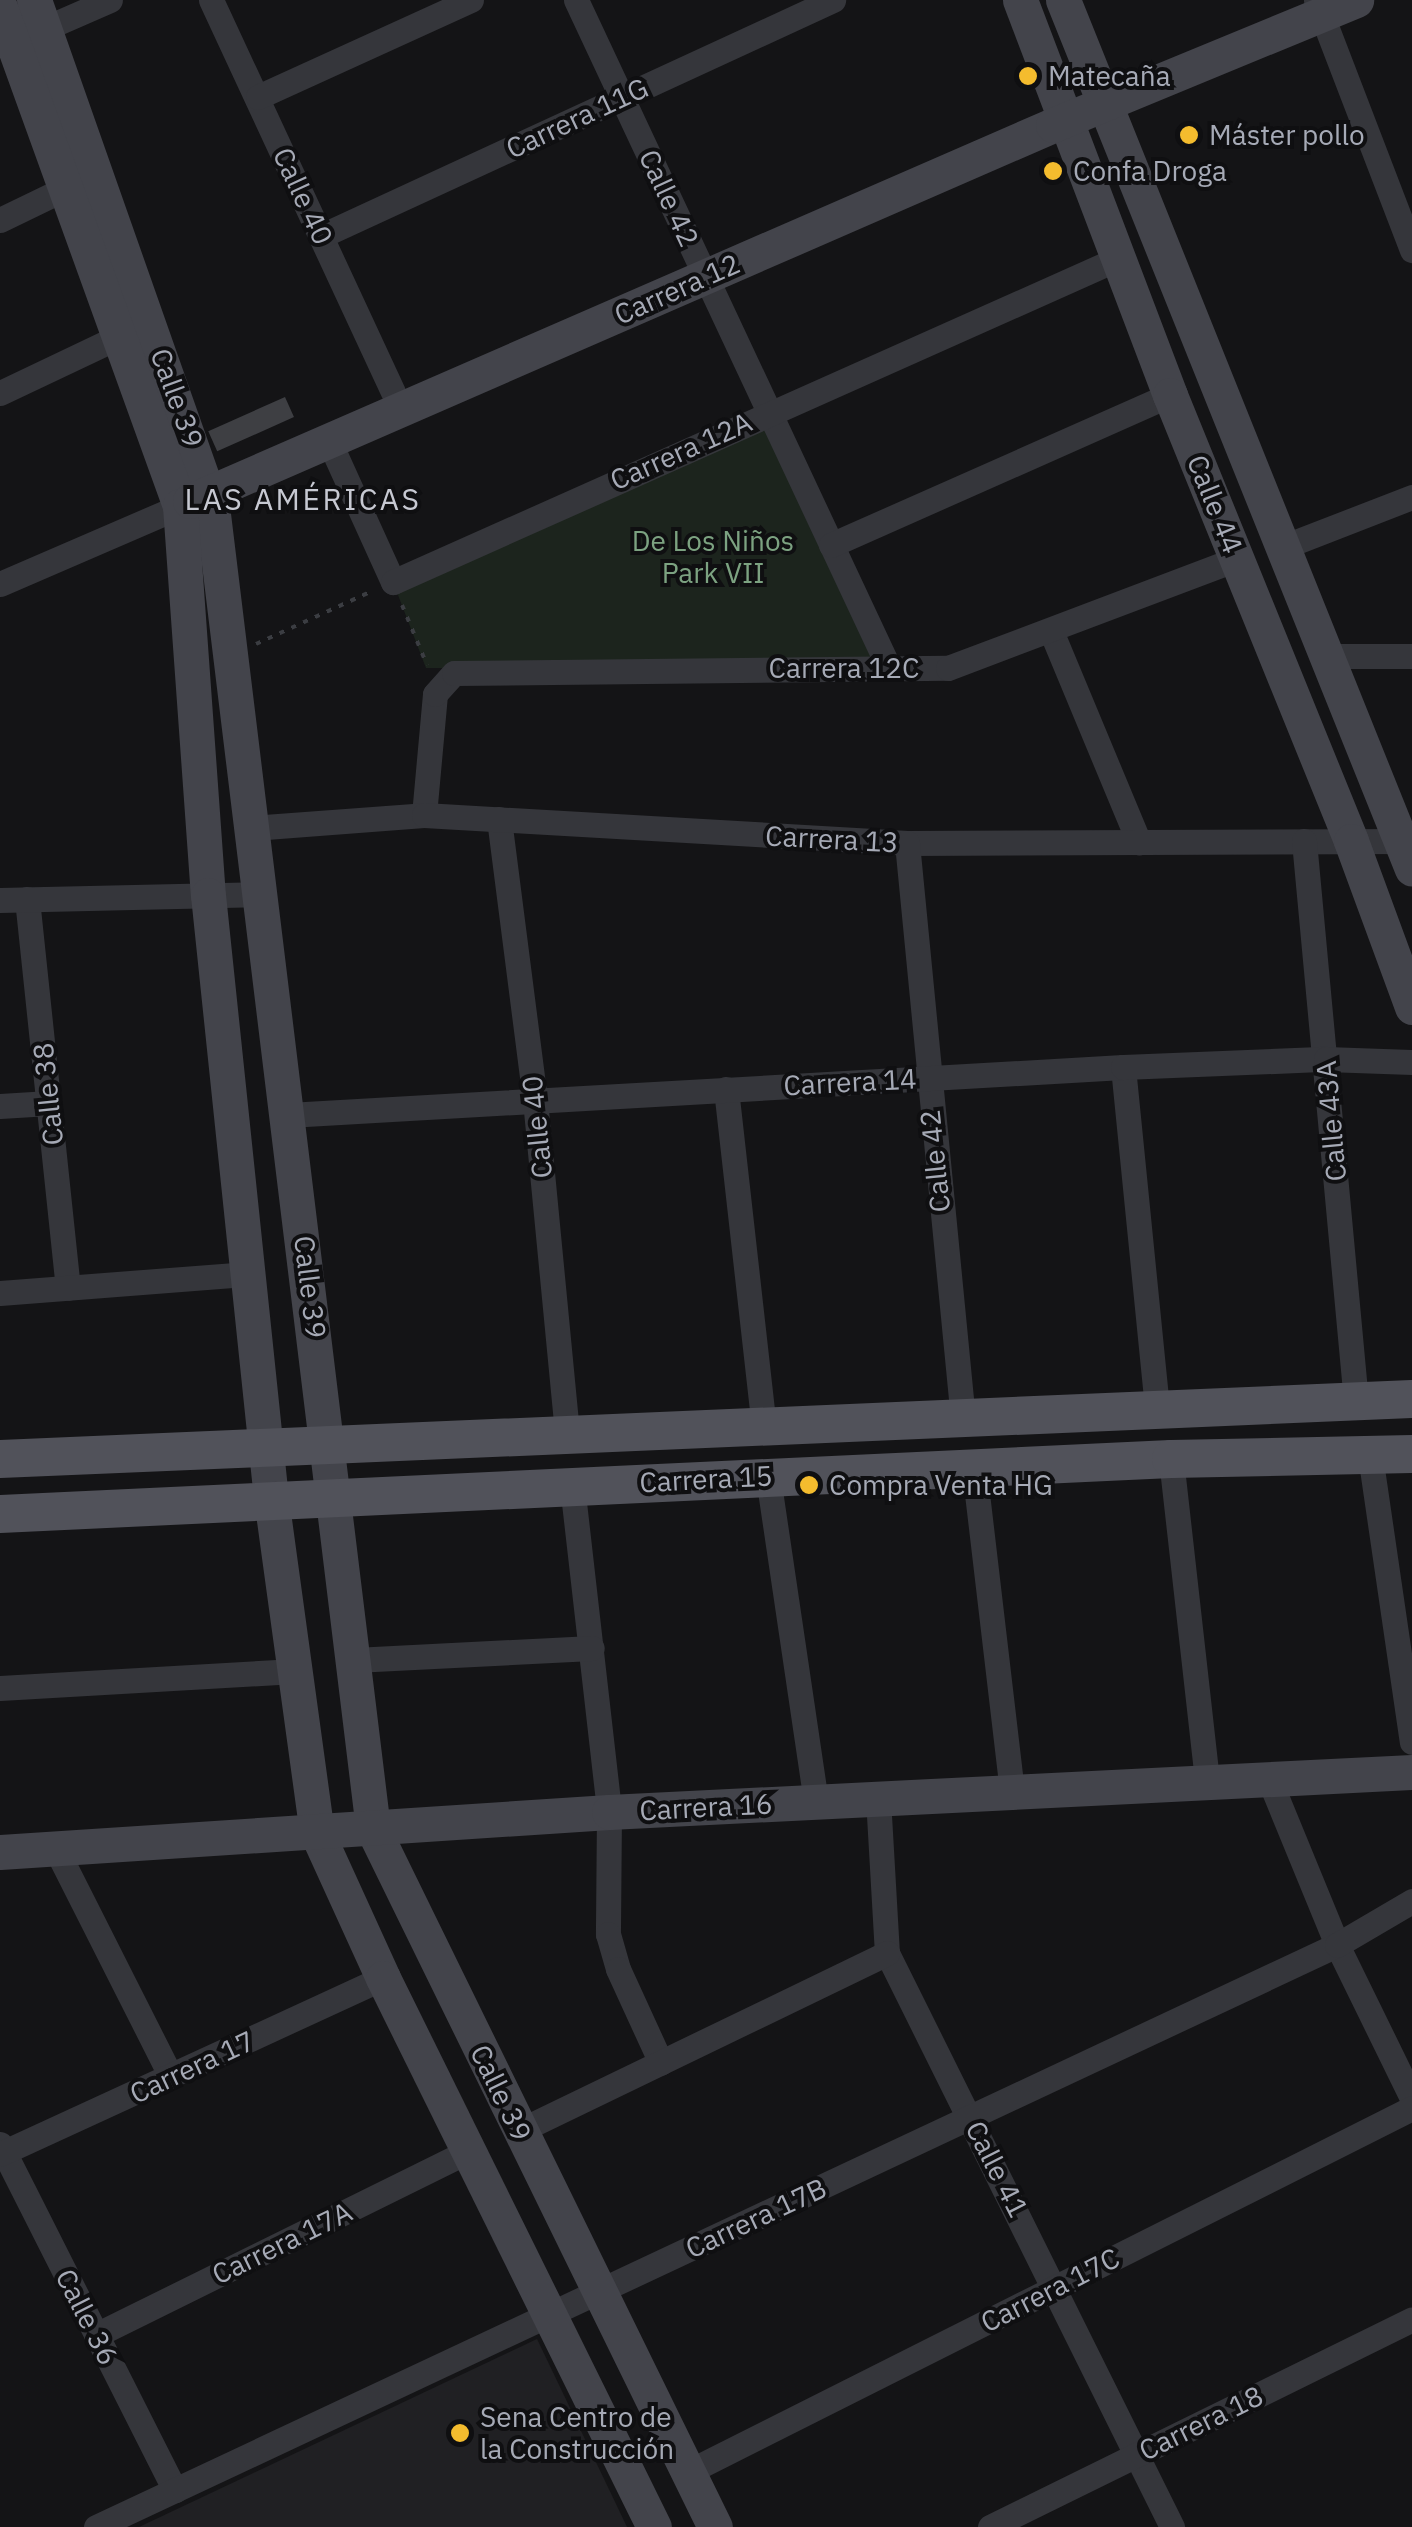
<!DOCTYPE html>
<html>
<head>
<meta charset="utf-8">
<style>
	body { margin:0 }
	#map { position:relative; width:1412px; height:2527px; overflow:hidden; background:#141416; font-family:"IBM Plex Sans",sans-serif }
	div>[style] { position:absolute }
	[style*='--x'] { left:calc(var(--x)*1px); top:calc(var(--y)*1px); width:calc(var(--w)*1px); rotate:calc(var(--a)*1deg) }
	.built>* { inset:0; background:#202023 }
	.green>* { inset:0; background:#1c241d }
	.building>* { inset:0; background:#3e3f43; transform-origin:0 0 }
	.path>* { height:4px; margin-top:-2px; transform-origin:0; background:repeating-linear-gradient(90deg,#3b3d42 0 5px,transparent 0 13px) }
	.street>* { height:25px; margin:-12.5px; padding:0 12.5px; transform-origin:12.5px; border-radius:12.5px; background:#35363b }
	.secondary>* { height:35px; margin:-17.5px; padding:0 17.5px; transform-origin:17.5px; border-radius:17.5px; background:#43444b }
	.primary>* { height:38px; margin:-19px; padding:0 19px; transform-origin:19px; border-radius:19px; background:#51525a }
	.dots>* { width:28px; height:28px; translate:-50% -50%; box-sizing:border-box; border:5px solid #0f0f11; border-radius:50% }
	span { translate:-50% -50%; white-space:nowrap; text-align:center; line-height:1.15; -webkit-text-stroke:8px #0f0f11; paint-order:stroke }
	.poi-label { font-size:28px; color:#a6aab6 }
	.left { translate:0 -50%; text-align:left }
	.street-label { font-size:28px; color:#a6aab6 }
	.park-label { font-size:28px; color:#7ca281 }
	.neighbourhood-label { font-size:30px; color:#c7c9d2; letter-spacing:2.5px }
</style>
</head>
<body>
<div id="map">
	<div class="built">
		<div style="clip-path:polygon(537px 2339px,627px 2527px,139px 2527px)"></div>
	</div>
	<div class="green">
		<div style="clip-path:polygon(769px 411px,889px 668px,426px 668px,393px 582px)"></div>
	</div>
	<div class="building">
		<div style="left:285px;top:397px;width:22px;height:84px;rotate:66deg"></div>
	</div>
	<div class="path">
		<div style="--x:402;--y:605;--w:65;--a:67.4"></div>
		<div style="--x:256;--y:644;--w:125;--a:-24.5"></div>
	</div>
	<div class="street">
		<div style="--x:211;--y:0;--w:432;--a:65.1"></div>
		<div style="--x:576;--y:0;--w:738;--a:64.89"></div>
		<div style="--x:1316;--y:0;--w:268;--a:69"></div>
		<div style="--x:32;--y:34;--w:85;--a:-23.6"></div>
		<div style="--x:258;--y:97;--w:234;--a:-24.5"></div>
		<div style="--x:0;--y:220;--w:71;--a:-25.8"></div>
		<div style="--x:321;--y:236;--w:564;--a:-24.75"></div>
		<div style="--x:0;--y:393;--w:128;--a:-25.4"></div>
		<div style="--x:329;--y:441;--w:155;--a:65.6"></div>
		<div style="--x:393;--y:582;--w:793;--a:-24.04"></div>
		<div style="--x:831;--y:545;--w:371;--a:-23.9"></div>
		<div style="--x:1283;--y:547;--w:138;--a:-21.2"></div>
		<div style="--x:0;--y:584;--w:196;--a:-23.4"></div>
		<div style="--x:1051;--y:631;--w:229;--a:67.4"></div>
		<div style="--x:1325;--y:656;--w:87;--a:0"></div>
		<div style="--x:424;--y:815;--w:121;--a:-84.8"></div>
		<div style="--x:435;--y:694;--w:28;--a:-48"></div>
		<div style="--x:454;--y:673;--w:494;--a:-0.6"></div>
		<div style="--x:948;--y:668;--w:309;--a:-20.7"></div>
		<div style="--x:499;--y:819;--w:283;--a:82.7"></div>
		<div style="--x:535;--y:1100;--w:337;--a:84.5"></div>
		<div style="--x:252;--y:828;--w:172;--a:-4.3"></div>
		<div style="--x:424;--y:815;--w:484;--a:3.3"></div>
		<div style="--x:907;--y:843;--w:505;--a:-0.23"></div>
		<div style="--x:1304;--y:841;--w:563;--a:84.7"></div>
		<div style="--x:907;--y:843;--w:579;--a:84.45"></div>
		<div style="--x:27;--y:899;--w:391;--a:84"></div>
		<div style="--x:0;--y:900;--w:260;--a:-1.3"></div>
		<div style="--x:1123;--y:1067;--w:345;--a:84.3"></div>
		<div style="--x:726;--y:1089;--w:340;--a:83.6"></div>
		<div style="--x:0;--y:1106;--w:49;--a:-3.5"></div>
		<div style="--x:288;--y:1115;--w:836;--a:-3.29"></div>
		<div style="--x:1123;--y:1067;--w:203;--a:-2.3"></div>
		<div style="--x:1326;--y:1059;--w:86;--a:2"></div>
		<div style="--x:0;--y:1293;--w:249;--a:-4.4"></div>
		<div style="--x:1370;--y:1455;--w:290;--a:81.7"></div>
		<div style="--x:1171;--y:1459;--w:325;--a:83.6"></div>
		<div style="--x:974;--y:1468;--w:326;--a:83.3"></div>
		<div style="--x:768;--y:1477;--w:328;--a:81.6"></div>
		<div style="--x:572;--y:1485;--w:329;--a:83.5"></div>
		<div style="--x:609;--y:1812;--w:122;--a:90.5"></div>
		<div style="--x:608;--y:1934;--w:36;--a:74"></div>
		<div style="--x:618;--y:1969;--w:103;--a:65.4"></div>
		<div style="--x:354;--y:1660;--w:238;--a:-2.9"></div>
		<div style="--x:0;--y:1688;--w:295;--a:-3.3"></div>
		<div style="--x:1269;--y:1779;--w:179;--a:67.7"></div>
		<div style="--x:1337;--y:1945;--w:170;--a:63.9"></div>
		<div style="--x:878;--y:1798;--w:155;--a:86.7"></div>
		<div style="--x:887;--y:1953;--w:641;--a:63.59"></div>
		<div style="--x:56;--y:1849;--w:255;--a:63.2"></div>
		<div style="--x:519;--y:2131;--w:409;--a:-25.8"></div>
		<div style="--x:0;--y:2144;--w:388;--a:63.2"></div>
		<div style="--x:0;--y:2154;--w:422;--a:-24.7"></div>
		<div style="--x:96;--y:2335;--w:415;--a:-26.3"></div>
		<div style="--x:688;--y:2472;--w:810;--a:-26.69"></div>
		<div style="--x:96;--y:2527;--w:1371;--a:-25.13"></div>
		<div style="--x:1337;--y:1945;--w:87;--a:-30.4"></div>
		<div style="--x:990;--y:2527;--w:470;--a:-26.2"></div>
	</div>
	<div class="secondary">
		<div style="--x:34;--y:0;--w:536;--a:70.62"></div>
		<div style="--x:212;--y:506;--w:1333;--a:83.06"></div>
		<div style="--x:373;--y:1829;--w:777;--a:63.9"></div>
		<div style="--x:1020;--y:0;--w:423;--a:69.2"></div>
		<div style="--x:1170;--y:395;--w:481;--a:67.9"></div>
		<div style="--x:1351;--y:841;--w:177;--a:69.8"></div>
		<div style="--x:1063;--y:0;--w:936;--a:68.12"></div>
		<div style="--x:0;--y:7;--w:530;--a:70.16"></div>
		<div style="--x:180;--y:506;--w:390;--a:85.9"></div>
		<div style="--x:208;--y:895;--w:606;--a:84.04"></div>
		<div style="--x:271;--y:1498;--w:338;--a:82.2"></div>
		<div style="--x:317;--y:1833;--w:159;--a:65.5"></div>
		<div style="--x:383;--y:1978;--w:612;--a:63.73"></div>
		<div style="--x:190;--y:501;--w:941;--a:-23.54"></div>
		<div style="--x:1053;--y:125;--w:328;--a:-22.4"></div>
		<div style="--x:0;--y:1852;--w:610;--a:-3.76"></div>
		<div style="--x:609;--y:1812;--w:804;--a:-2.85"></div>
	</div>
	<div class="primary">
		<div style="--x:0;--y:1459;--w:1413;--a:-2.43"></div>
		<div style="--x:0;--y:1514;--w:1172;--a:-2.69"></div>
		<div style="--x:1171;--y:1459;--w:241;--a:-1.2"></div>
	</div>
	<div class="dots">
		<div style="left:1028px;top:76px;background:#f4bc2e"></div>
		<div style="left:1189px;top:135px;background:#f4bc2e"></div>
		<div style="left:1053px;top:171px;background:#f4bc2e"></div>
		<div style="left:809px;top:1485px;background:#f4bc2e"></div>
		<div style="left:460px;top:2433px;background:#f4bc2e"></div>
	</div>
	<div class="poi-label">
		<span class="left" style="left:1048px;top:76px">Matecaña</span>
		<span class="left" style="left:1209px;top:135px">Máster pollo</span>
		<span class="left" style="left:1073px;top:171px">Confa Droga</span>
		<span class="left" style="left:829px;top:1485px">Compra Venta HG</span>
		<span class="left" style="left:480px;top:2433px">Sena Centro de<br>la Construcción</span>
	</div>
	<div class="street-label">
		<span style="left:577px;top:118px;rotate:-25deg">Carrera 11G</span>
		<span style="left:303px;top:196px;rotate:65deg">Calle 40</span>
		<span style="left:669px;top:198px;rotate:65deg">Calle 42</span>
		<span style="left:677px;top:289px;rotate:-24deg">Carrera 12</span>
		<span style="left:177px;top:398px;rotate:70deg">Calle 39</span>
		<span style="left:681px;top:451px;rotate:-24deg">Carrera 12A</span>
		<span style="left:1215px;top:504px;rotate:68deg">Calle 44</span>
		<span style="left:844px;top:668px">Carrera 12C</span>
		<span style="left:832px;top:839px;rotate:3deg">Carrera 13</span>
		<span style="left:850px;top:1082px;rotate:-3deg">Carrera 14</span>
		<span style="left:48px;top:1094px;rotate:-96deg">Calle 38</span>
		<span style="left:1331px;top:1121px;rotate:-95deg">Calle 43A</span>
		<span style="left:537px;top:1127px;rotate:-96deg">Calle 40</span>
		<span style="left:935px;top:1161px;rotate:-96deg">Calle 42</span>
		<span style="left:310px;top:1287px;rotate:83deg">Calle 39</span>
		<span style="left:706px;top:1479px;rotate:-3deg">Carrera 15</span>
		<span style="left:706px;top:1807px;rotate:-3deg">Carrera 16</span>
		<span style="left:192px;top:2067px;rotate:-25deg">Carrera 17</span>
		<span style="left:501px;top:2093px;rotate:64deg">Calle 39</span>
		<span style="left:997px;top:2169px;rotate:63deg">Calle 41</span>
		<span style="left:756px;top:2218px;rotate:-25deg">Carrera 17B</span>
		<span style="left:282px;top:2243px;rotate:-26deg">Carrera 17A</span>
		<span style="left:1050px;top:2290px;rotate:-27deg">Carrera 17C</span>
		<span style="left:87px;top:2317px;rotate:63deg">Calle 36</span>
		<span style="left:1201px;top:2423px;rotate:-26deg">Carrera 18</span>
	</div>
	<div class="park-label">
		<span style="left:713px;top:557px">De Los Niños<br>Park VII</span>
	</div>
	<div class="neighbourhood-label">
		<span style="left:303px;top:499px">LAS AMÉRICAS</span>
	</div>
</div>
</body>
</html>
